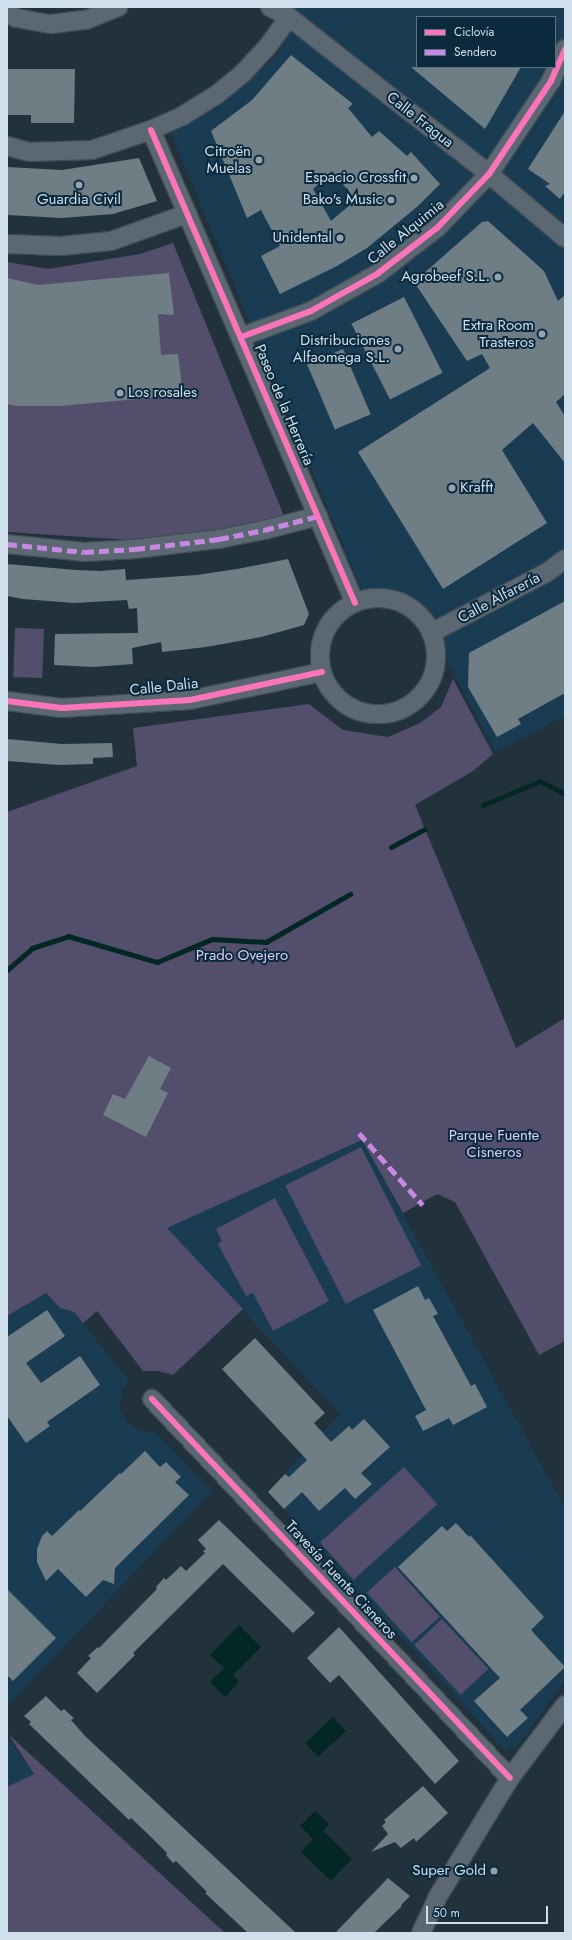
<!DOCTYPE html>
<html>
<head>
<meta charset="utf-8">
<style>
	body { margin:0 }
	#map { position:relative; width:572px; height:1940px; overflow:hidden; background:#22323d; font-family:Jost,sans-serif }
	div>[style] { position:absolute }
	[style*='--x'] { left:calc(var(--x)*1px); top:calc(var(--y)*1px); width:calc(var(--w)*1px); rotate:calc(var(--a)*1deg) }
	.built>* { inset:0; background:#1a3c53 }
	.green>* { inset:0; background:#524e6b; transform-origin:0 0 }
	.water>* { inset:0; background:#032724; transform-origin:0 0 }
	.stream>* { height:5px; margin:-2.5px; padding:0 2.5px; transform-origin:2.5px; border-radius:2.5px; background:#032724 }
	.building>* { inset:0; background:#6e7e84; transform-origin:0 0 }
	.roads { filter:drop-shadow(1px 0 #404d56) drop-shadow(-1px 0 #404d56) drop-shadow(0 1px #404d56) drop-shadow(0 -1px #404d56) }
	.minor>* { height:18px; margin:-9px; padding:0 9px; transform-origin:9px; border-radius:9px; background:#5c6871 }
	.minor>.ring { margin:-9px; padding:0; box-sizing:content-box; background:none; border:18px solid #5c6871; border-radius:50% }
	.quiet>* { height:5px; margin-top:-2.5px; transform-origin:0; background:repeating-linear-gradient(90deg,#c787e3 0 10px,transparent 0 15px) }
	.cycleway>* { height:6px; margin:-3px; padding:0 3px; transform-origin:3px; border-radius:3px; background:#fb73b8 }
	.dots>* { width:11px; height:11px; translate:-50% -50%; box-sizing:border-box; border:2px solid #0c2a3d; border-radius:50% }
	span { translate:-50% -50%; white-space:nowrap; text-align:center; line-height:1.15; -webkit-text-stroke:4px #0c2a3d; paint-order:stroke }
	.street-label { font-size:15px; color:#cfdfec }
	.poi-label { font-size:15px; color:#cfdfec }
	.right { translate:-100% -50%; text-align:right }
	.left { translate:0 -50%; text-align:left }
	.park-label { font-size:15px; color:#dacffc }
	.frame { position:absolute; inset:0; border:8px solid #cfdfec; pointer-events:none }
	.legend { position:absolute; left:416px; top:16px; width:140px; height:52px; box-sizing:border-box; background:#0c2a3d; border:1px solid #5a7283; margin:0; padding:5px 7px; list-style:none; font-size:12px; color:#cfdfec }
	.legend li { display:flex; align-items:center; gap:8px; height:20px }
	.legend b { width:20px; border:1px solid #5a7283 }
	.scale { position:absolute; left:426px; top:1906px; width:122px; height:18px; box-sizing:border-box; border:2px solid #cfdfec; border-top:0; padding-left:5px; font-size:12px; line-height:14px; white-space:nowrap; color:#cfdfec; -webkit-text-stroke:3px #0c2a3d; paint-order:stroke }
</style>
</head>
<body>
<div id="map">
	<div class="built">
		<div style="clip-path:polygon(evenodd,298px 7px,565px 7px,565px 716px,496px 752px,417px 604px,389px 593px,362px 590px,171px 133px,216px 109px,276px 56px,298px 7px,417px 17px,555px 17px,555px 67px,417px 67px,417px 17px)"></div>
		<div style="clip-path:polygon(362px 1140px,565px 1508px,565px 1680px,519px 1744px,505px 1750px,268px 1492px,340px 1414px,166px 1228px)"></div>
		<div style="clip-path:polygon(46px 1293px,60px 1308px,74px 1312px,129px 1381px,122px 1390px,119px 1408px,127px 1422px,141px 1431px,153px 1432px,159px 1436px,212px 1491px,7px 1706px,7px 1316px)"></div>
		<div style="clip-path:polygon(7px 1736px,34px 1774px,7px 1787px)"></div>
	</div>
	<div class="green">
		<div style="clip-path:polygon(173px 243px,284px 516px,240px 527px,195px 535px,131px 540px,7px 532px,7px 262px,48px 269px,140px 254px)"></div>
		<div style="left:15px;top:628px;width:29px;height:49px;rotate:2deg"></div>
		<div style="clip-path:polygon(453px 679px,493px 754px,473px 771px,415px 805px,516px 1048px,565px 1018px,565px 1341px,539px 1355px,455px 1202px,437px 1194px,403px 1213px,362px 1140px,167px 1228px,243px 1309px,173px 1375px,158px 1371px,143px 1371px,97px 1311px,83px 1323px,74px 1312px,60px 1308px,46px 1293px,7px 1316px,7px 812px,137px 766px,133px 728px,309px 704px,343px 730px,388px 737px,420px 723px,441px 707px)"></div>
		<div style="left:361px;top:1147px;width:133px;height:85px;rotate:63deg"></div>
		<div style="clip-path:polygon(275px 1198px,329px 1301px,273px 1331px,253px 1293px,246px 1296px,218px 1244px,222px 1241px,216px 1229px)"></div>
		<div style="left:404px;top:1467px;width:50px;height:113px;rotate:48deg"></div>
		<div style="left:395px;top:1567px;width:67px;height:38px;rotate:48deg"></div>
		<div style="left:442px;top:1619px;width:68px;height:38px;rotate:47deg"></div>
		<div style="clip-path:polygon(8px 1734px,225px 1933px,7px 1933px,7px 1787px,34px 1774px)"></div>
	</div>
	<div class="water">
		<div style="clip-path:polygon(239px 1625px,261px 1647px,233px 1675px,239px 1682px,225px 1697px,210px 1682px,224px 1668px,210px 1655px)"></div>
		<div style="left:333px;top:1717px;width:19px;height:38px;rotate:47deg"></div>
		<div style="clip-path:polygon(315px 1811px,329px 1824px,323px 1831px,352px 1859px,331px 1881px,301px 1852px,313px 1839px,300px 1826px)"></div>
	</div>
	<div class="stream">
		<div style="--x:483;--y:805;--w:62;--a:-22.8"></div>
		<div style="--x:540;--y:781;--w:28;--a:27"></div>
		<div style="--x:391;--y:847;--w:38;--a:-28"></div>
		<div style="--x:7;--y:970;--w:33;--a:-41"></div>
		<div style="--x:32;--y:948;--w:38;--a:-18"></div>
		<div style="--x:68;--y:936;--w:93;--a:16.3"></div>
		<div style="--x:157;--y:962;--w:60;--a:-22.7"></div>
		<div style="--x:212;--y:939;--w:54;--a:3.2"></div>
		<div style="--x:266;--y:942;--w:97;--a:-29.7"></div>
	</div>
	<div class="building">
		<div style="clip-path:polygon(evenodd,291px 55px,353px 104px,348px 108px,372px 137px,379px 131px,407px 156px,411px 152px,440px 184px,418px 206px,367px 248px,337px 266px,280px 294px,261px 256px,280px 246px,261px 210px,247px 218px,211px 131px,252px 100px,291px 55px,332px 171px,356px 200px,331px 221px,313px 189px,332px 171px)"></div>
		<div style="clip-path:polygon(411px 67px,521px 67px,485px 129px)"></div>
		<div style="clip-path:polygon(7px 69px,75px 69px,74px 123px,31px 123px,31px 115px,7px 115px)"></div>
		<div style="clip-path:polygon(565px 111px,565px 195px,563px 194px,560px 199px,545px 186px,550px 184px,528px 169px)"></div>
		<div style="clip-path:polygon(139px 158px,157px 201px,113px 214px,62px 218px,7px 215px,7px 167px,62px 170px)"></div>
		<div style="clip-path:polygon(488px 221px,544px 271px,558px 301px,565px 295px,565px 394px,556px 402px,565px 416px,565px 463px,533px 423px,502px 450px,547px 523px,443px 589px,358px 452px,490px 368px,482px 354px,467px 361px,414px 282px,482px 222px)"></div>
		<div style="clip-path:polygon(169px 273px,174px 315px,158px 314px,161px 355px,178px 354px,183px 395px,59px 406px,17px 406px,7px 404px,7px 278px,38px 285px)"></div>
		<div style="left:404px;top:297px;width:85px;height:59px;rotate:63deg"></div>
		<div style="left:343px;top:349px;width:71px;height:39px;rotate:67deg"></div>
		<div style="clip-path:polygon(288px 559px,309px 614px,304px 625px,261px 637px,206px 647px,162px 652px,161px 642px,132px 648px,133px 664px,93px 667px,54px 665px,55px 634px,138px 633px,137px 608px,129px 609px,127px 600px,74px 603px,23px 599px,7px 596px,7px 564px,76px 570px,100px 571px,125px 569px,126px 580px,197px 575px,237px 569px)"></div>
		<div style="clip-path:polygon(565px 601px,565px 693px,518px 719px,521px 724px,497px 737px,468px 687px,469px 653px)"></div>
		<div style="clip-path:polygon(7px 739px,62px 744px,112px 743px,113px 757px,93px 758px,93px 764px,59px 765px,7px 761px)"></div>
		<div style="clip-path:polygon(149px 1056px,171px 1068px,160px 1089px,168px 1093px,146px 1137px,103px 1115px,113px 1094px,125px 1099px)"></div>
		<div style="clip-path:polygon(418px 1286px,425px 1300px,429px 1298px,438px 1314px,433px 1316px,471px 1386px,475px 1384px,487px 1407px,453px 1425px,449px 1418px,423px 1431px,415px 1416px,426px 1410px,373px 1310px)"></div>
		<div style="clip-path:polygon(47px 1310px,65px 1336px,26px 1363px,41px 1383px,80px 1356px,100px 1385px,47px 1422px,50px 1426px,26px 1443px,7px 1416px,7px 1337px)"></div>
		<div style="clip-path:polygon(255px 1338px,325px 1413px,314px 1423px,331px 1442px,349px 1426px,352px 1430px,364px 1419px,390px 1447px,361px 1473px,372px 1484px,355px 1499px,345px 1488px,319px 1511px,302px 1492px,284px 1509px,268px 1492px,285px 1474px,289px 1477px,307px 1460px,222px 1369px)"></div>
		<div style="clip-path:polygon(145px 1451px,160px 1467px,166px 1462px,181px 1477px,175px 1482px,189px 1495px,115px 1568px,114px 1584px,103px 1580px,86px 1597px,58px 1569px,46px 1581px,37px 1562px,37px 1549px,42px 1536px,47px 1531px,52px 1536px,79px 1510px,80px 1511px,120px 1473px,121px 1474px)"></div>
		<div style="clip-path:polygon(219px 1520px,315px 1613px,293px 1633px,223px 1564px,133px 1653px,135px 1655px,97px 1693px,77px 1673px,91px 1658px,88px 1656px,98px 1647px,99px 1648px,157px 1589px,156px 1587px,164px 1578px,166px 1580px,181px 1566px,186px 1571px,205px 1553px,203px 1551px,206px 1549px,198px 1540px)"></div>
		<div style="clip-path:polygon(456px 1523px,469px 1537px,470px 1535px,544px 1617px,531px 1630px,565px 1667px,520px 1710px,528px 1718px,507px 1737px,474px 1701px,500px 1678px,398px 1567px,442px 1526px,447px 1531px)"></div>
		<div style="clip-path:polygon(7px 1589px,56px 1638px,13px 1681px,7px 1675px)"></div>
		<div style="clip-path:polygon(339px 1627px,459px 1761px,435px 1784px,339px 1675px,330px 1683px,307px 1658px)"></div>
		<div style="clip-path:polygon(46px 1696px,61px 1711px,64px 1709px,74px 1718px,71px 1720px,85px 1736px,296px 1933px,248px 1933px,205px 1893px,207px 1892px,176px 1861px,173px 1863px,166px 1855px,167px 1853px,150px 1836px,131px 1818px,129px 1820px,29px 1724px,31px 1722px,24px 1716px)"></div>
		<div style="clip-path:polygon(423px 1786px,448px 1813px,416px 1842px,414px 1838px,401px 1848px,395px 1842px,371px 1852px,388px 1834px,382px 1826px,386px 1822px,384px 1820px)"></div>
		<div style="clip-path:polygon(388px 1878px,410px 1896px,401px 1905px,402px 1906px,374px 1933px,335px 1933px)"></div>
	</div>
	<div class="roads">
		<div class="minor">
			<div style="--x:270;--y:7;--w:21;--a:28"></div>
			<div style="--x:289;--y:17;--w:24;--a:38"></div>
			<div style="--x:308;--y:32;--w:230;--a:38.1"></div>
			<div style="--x:489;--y:174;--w:99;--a:40.1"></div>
			<div style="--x:7;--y:13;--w:10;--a:29"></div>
			<div style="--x:16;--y:18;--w:36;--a:10"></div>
			<div style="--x:51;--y:24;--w:35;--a:-7"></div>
			<div style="--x:86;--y:20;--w:35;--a:-22"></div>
			<div style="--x:151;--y:130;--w:515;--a:66.67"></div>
			<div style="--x:7;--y:146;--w:23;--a:15"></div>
			<div style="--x:29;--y:152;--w:63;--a:-1.8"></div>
			<div style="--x:92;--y:150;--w:62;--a:-18.7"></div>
			<div style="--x:151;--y:130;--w:36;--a:-24"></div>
			<div style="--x:184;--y:115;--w:36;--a:-32"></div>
			<div style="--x:215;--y:96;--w:36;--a:-39"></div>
			<div style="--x:243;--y:73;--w:37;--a:-47"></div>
			<div style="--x:268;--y:46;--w:36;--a:-54"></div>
			<div style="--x:7;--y:244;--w:54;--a:2.1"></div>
			<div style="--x:61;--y:246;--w:50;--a:-5.7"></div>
			<div style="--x:111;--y:241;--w:81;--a:-19.6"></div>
			<div style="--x:241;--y:337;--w:75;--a:-20.4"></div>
			<div style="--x:311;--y:311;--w:76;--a:-29.3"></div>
			<div style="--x:377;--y:274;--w:76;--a:-37.5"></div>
			<div style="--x:437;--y:228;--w:75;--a:-46.1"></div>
			<div style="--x:489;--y:174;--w:112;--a:-56.3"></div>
			<div style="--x:551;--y:81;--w:35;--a:-66"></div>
			<div style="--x:7;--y:544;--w:77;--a:5.9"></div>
			<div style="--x:84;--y:552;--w:51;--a:-3.4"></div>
			<div style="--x:135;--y:549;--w:85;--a:-6.8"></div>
			<div style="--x:219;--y:539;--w:46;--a:-11.3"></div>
			<div style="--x:264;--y:530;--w:56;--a:-14.5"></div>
			<div class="ring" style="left:320px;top:598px;width:98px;height:98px"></div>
			<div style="--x:431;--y:633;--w:130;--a:-27.6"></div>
			<div style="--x:546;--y:573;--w:24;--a:-36"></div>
			<div style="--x:7;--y:701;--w:55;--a:7.3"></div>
			<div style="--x:62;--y:708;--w:128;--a:-3.6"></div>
			<div style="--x:190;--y:700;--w:135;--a:-12"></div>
			<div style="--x:152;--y:1399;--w:521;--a:46.63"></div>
			<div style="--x:421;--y:1933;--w:38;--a:-65"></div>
			<div style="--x:437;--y:1898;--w:100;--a:-58.8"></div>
			<div style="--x:489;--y:1812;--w:40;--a:-58"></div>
			<div style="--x:510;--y:1778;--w:91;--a:-53"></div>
		</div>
	</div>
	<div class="quiet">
		<div style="--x:7;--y:544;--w:77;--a:5.9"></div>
		<div style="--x:84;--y:552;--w:51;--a:-3.4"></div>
		<div style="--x:135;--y:549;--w:85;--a:-6.8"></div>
		<div style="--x:219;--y:539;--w:46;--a:-11.3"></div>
		<div style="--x:264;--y:530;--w:56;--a:-14.5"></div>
		<div style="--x:359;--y:1133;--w:96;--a:48.4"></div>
	</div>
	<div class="cycleway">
		<div style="--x:151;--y:130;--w:515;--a:66.67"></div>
		<div style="--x:241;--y:337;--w:75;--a:-20.4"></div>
		<div style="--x:311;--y:311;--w:76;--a:-29.3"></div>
		<div style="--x:377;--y:274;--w:76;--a:-37.5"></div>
		<div style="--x:437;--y:228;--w:75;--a:-46.1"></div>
		<div style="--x:489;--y:174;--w:112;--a:-56.3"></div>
		<div style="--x:551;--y:81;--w:35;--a:-66"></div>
		<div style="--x:7;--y:701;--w:55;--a:7.3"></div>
		<div style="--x:62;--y:708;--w:128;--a:-3.6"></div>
		<div style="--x:190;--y:700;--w:135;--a:-12"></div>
		<div style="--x:152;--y:1399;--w:521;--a:46.63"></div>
	</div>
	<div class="dots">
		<div style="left:259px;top:160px;background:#92a2af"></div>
		<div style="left:414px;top:178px;background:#92a2af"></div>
		<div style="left:79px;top:185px;background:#92a2af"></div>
		<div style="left:391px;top:200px;background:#92a2af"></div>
		<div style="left:340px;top:238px;background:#92a2af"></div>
		<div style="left:498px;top:277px;background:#92a2af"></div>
		<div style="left:542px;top:334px;background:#92a2af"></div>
		<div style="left:398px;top:349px;background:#92a2af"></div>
		<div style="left:120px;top:393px;background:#92a2af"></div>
		<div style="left:452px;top:488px;background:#92a2af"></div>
		<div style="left:494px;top:1871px;background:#92a2af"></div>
	</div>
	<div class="street-label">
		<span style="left:420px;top:120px;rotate:38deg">Calle Fragua</span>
		<span style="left:406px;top:232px;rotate:-39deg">Calle Alquimia</span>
		<span style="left:284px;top:405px;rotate:67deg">Paseo de la Herrería</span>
		<span style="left:499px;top:598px;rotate:-28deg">Calle Alfarería</span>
		<span style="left:164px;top:687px;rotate:-6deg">Calle Dalia</span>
		<span style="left:341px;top:1580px;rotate:47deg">Travesía Fuente Cisneros</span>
	</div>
	<div class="poi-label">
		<span class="right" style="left:251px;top:160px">Citroën<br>Muelas</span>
		<span class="right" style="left:406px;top:178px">Espacio Crossfit</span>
		<span style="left:79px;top:200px">Guardia Civil</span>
		<span class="right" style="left:383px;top:200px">Bako's Music</span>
		<span class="right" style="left:332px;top:238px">Unidental</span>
		<span class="right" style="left:490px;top:277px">Agrobeef S.L.</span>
		<span class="right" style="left:534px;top:334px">Extra Room<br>Trasteros</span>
		<span class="right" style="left:390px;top:349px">Distribuciones<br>Alfaomega S.L.</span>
		<span class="left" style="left:128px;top:393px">Los rosales</span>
		<span class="left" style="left:460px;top:488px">Krafft</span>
		<span class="right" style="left:486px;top:1871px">Super Gold</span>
	</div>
	<div class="park-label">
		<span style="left:242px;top:956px">Prado Ovejero</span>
		<span style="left:494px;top:1144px">Parque Fuente<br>Cisneros</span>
	</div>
	<div class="frame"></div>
	<ul class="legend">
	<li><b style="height:5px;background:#fb73b8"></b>Ciclovía</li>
	<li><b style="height:5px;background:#c787e3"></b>Sendero</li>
	</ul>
	<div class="scale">50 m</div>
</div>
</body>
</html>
